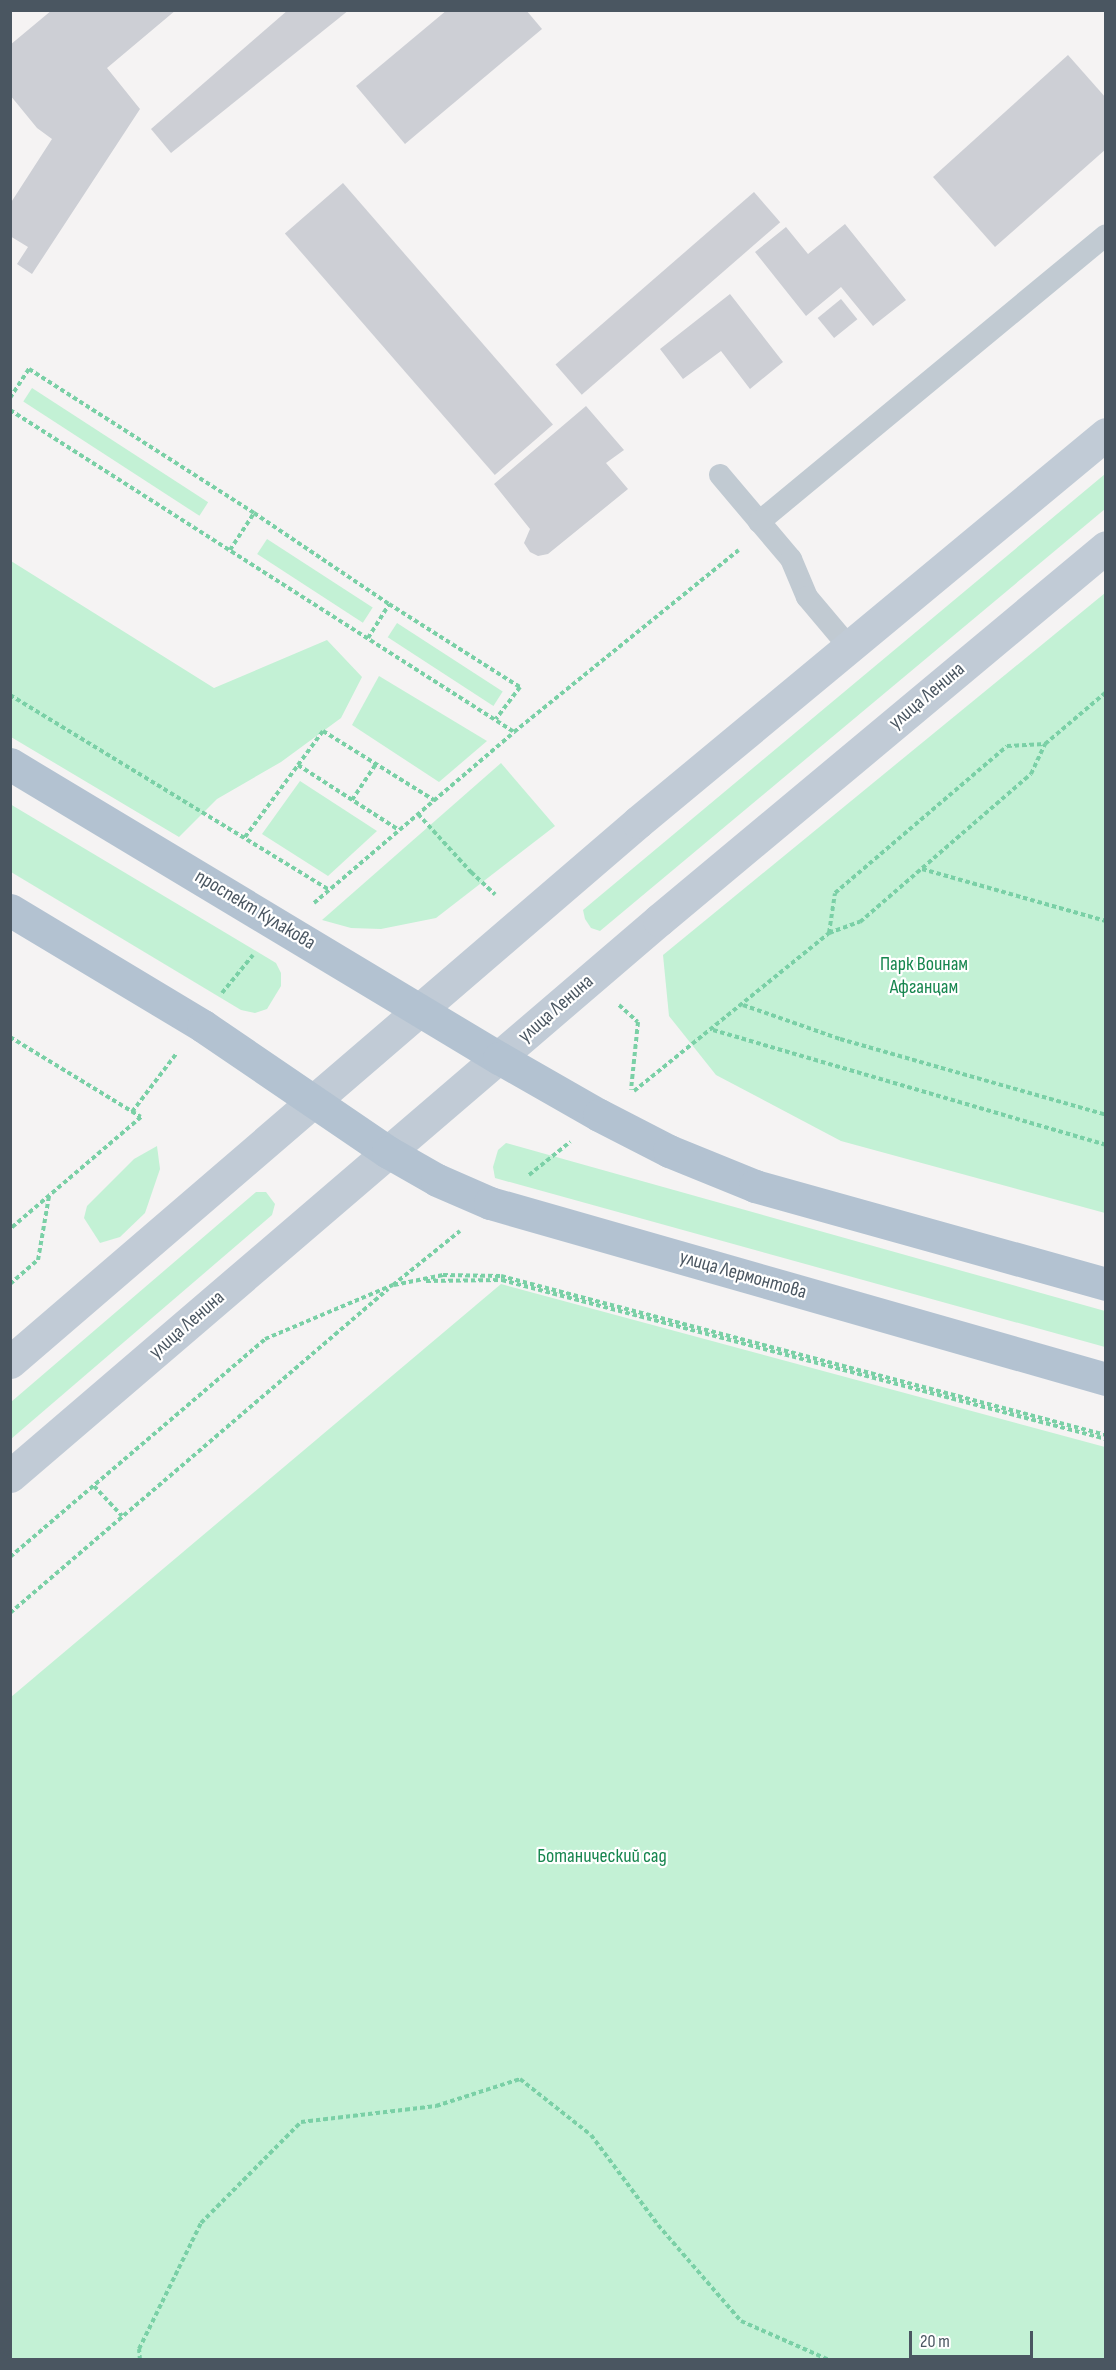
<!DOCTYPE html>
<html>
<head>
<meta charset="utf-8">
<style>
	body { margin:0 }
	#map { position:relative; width:1116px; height:2370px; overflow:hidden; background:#f5f3f3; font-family:"Sofia Sans Condensed",sans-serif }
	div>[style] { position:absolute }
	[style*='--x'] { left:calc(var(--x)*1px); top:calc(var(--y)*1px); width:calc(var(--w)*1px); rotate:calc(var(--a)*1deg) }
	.green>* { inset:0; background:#c3f1d5; transform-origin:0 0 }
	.building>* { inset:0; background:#cdcfd5; transform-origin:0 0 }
	.path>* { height:4px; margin-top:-2px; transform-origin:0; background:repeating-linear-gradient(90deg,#7ad0a6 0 4.5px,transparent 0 7.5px) }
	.service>* { height:22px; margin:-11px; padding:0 11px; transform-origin:11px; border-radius:11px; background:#c1cad2 }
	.secondary>* { height:33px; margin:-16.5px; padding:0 16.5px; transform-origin:16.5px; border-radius:16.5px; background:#c1cbd6 }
	.primary>* { height:33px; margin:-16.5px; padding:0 16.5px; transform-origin:16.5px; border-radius:16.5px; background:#b3c2d1 }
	span { translate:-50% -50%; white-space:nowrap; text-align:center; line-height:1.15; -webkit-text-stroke:4.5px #fff; paint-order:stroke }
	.street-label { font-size:20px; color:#4a5661 }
	.park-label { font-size:20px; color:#17864f }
	.frame { position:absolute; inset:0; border:12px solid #4a5661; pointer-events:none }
	.scale { position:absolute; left:909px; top:2331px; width:124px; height:27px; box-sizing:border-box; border:3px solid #4a5661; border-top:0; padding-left:8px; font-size:18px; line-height:21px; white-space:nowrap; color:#4a5661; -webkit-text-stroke:4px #fff; paint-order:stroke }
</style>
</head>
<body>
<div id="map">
	<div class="green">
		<div style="left:32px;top:388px;width:210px;height:16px;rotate:33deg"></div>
		<div style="clip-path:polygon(1105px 474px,1105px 509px,600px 931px,591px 928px,585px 919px,583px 910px)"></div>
		<div style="left:267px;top:539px;width:126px;height:18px;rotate:33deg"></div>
		<div style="clip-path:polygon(11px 561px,214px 688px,327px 640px,362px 677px,341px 718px,281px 762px,217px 799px,179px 837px,11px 737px)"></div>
		<div style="clip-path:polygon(1105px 593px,1105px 1213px,841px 1141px,716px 1075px,669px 1016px,663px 955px)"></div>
		<div style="left:397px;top:623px;width:126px;height:17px;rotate:33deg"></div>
		<div style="clip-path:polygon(379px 676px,487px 741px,439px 782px,352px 725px)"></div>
		<div style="clip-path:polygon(501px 763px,555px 826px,436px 918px,381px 929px,351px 928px,322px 920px)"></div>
		<div style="clip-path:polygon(300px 781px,377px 831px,328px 876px,262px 834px)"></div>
		<div style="clip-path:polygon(10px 804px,276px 963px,281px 973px,281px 986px,267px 1009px,255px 1013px,241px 1010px,11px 872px)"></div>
		<div style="clip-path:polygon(506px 1143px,1105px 1311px,1105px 1347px,495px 1178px,493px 1167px,498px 1150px)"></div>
		<div style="clip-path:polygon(157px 1146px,160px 1169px,145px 1213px,120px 1237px,100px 1243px,84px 1218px,87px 1206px,134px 1159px)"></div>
		<div style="clip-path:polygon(256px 1192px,266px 1192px,275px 1204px,272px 1215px,11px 1439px,11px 1402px)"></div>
		<div style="clip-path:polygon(501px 1284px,1105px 1447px,1105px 2359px,11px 2359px,11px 1697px)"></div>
	</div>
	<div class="building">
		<div style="clip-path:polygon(52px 10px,176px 10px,107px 68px,140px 109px,32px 274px,17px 264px,28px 247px,10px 236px,10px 204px,52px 139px,37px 128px,10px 95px,10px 45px)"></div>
		<div style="clip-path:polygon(288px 10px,349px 10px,171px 153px,151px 129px)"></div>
		<div style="clip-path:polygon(447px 10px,526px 10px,542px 29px,405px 144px,356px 86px)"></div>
		<div style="clip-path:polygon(1068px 55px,1106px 98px,1106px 149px,995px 247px,933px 177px)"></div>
		<div style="left:343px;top:183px;width:320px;height:77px;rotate:49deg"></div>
		<div style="left:754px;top:192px;width:40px;height:263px;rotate:49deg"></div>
		<div style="clip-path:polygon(845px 224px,906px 300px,873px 326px,841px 287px,806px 316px,755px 252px,786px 227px,808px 254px)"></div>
		<div style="clip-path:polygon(730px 294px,783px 362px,750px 389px,721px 351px,683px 379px,660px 349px)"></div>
		<div style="left:841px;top:299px;width:26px;height:30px;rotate:51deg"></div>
		<div style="clip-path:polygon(586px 406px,624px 450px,606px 463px,628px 489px,548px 554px,538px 556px,530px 552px,524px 543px,530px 529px,494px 484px)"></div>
	</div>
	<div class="path">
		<div style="--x:10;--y:398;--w:35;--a:-57"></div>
		<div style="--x:29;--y:369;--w:267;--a:32.6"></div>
		<div style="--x:254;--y:513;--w:163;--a:34"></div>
		<div style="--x:389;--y:604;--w:155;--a:32.4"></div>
		<div style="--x:520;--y:687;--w:40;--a:127"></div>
		<div style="--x:10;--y:410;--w:598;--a:32.57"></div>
		<div style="--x:230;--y:550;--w:44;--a:-57"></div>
		<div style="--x:368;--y:638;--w:40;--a:-58"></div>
		<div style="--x:10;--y:695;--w:374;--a:31.4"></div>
		<div style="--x:298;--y:765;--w:42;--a:-53.7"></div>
		<div style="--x:323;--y:731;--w:131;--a:31.9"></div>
		<div style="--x:352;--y:800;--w:43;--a:-56.3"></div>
		<div style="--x:418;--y:814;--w:79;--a:47.6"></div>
		<div style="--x:471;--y:872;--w:33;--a:43"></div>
		<div style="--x:245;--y:837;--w:89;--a:-53.6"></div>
		<div style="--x:298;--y:765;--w:120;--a:32.8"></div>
		<div style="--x:922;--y:869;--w:191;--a:15.8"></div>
		<div style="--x:314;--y:903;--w:263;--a:-40.5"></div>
		<div style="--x:514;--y:732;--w:289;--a:-39"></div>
		<div style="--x:829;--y:933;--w:33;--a:-20"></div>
		<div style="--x:860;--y:922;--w:226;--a:-40.9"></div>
		<div style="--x:1031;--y:774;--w:33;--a:-65"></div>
		<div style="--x:222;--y:993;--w:49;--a:-50.8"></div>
		<div style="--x:619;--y:1005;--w:25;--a:42"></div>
		<div style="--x:638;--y:1022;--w:68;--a:95.9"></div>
		<div style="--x:743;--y:1005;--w:103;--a:19.3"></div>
		<div style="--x:840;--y:1039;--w:277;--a:15.9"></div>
		<div style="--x:713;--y:1030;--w:409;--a:16.3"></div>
		<div style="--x:10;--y:1037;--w:153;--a:31.4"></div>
		<div style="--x:141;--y:1117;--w:172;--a:139.5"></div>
		<div style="--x:634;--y:1091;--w:251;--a:-39"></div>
		<div style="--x:829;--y:933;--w:40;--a:-81.5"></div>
		<div style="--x:835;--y:893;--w:226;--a:-40.5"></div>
		<div style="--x:1007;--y:746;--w:38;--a:-3"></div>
		<div style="--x:1045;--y:744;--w:80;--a:-40.4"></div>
		<div style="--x:132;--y:1112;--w:73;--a:-52.8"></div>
		<div style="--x:529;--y:1175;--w:53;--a:-38.8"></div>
		<div style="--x:426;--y:1281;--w:76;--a:-0.8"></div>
		<div style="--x:502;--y:1280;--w:625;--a:14.75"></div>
		<div style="--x:10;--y:1284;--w:37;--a:-41"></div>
		<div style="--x:38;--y:1260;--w:65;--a:-80.2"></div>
		<div style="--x:394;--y:1285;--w:50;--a:-11.5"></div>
		<div style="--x:443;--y:1275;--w:58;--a:1"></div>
		<div style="--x:501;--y:1276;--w:626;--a:14.72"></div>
		<div style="--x:94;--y:1486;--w:41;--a:47"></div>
		<div style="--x:10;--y:1557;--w:335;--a:-40.5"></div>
		<div style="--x:265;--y:1339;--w:139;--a:-22.9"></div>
		<div style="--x:393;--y:1285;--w:86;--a:-38.9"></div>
		<div style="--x:10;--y:1613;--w:498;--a:-40.6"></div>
		<div style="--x:140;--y:2360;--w:11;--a:-95"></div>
		<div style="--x:139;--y:2349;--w:140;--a:-63.8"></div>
		<div style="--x:201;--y:2223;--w:142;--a:-45.3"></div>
		<div style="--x:301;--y:2122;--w:136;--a:-6.8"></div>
		<div style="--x:436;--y:2106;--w:88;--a:-17.8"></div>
		<div style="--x:520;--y:2079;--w:90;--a:38.3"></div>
		<div style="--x:591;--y:2135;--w:112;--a:53.3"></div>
		<div style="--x:658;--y:2225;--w:127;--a:49.2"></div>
		<div style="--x:741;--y:2321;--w:96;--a:23.9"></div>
	</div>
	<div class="service">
		<div style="--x:720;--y:475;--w:110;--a:49.8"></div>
		<div style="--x:791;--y:559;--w:41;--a:67.2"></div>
		<div style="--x:807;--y:597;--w:67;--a:49.9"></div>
		<div style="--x:759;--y:522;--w:450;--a:-39.6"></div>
	</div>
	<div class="secondary">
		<div style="--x:10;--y:1362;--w:828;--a:-40.69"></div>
		<div style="--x:638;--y:822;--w:608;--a:-39.66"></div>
		<div style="--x:10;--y:1476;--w:855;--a:-40.59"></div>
		<div style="--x:659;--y:920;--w:582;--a:-39.84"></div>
	</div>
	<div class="primary">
		<div style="--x:10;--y:764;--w:571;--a:31.02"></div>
		<div style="--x:499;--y:1058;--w:115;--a:29.7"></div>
		<div style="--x:599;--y:1115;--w:79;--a:27.2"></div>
		<div style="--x:669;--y:1151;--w:93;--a:22.1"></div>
		<div style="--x:755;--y:1186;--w:364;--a:15.6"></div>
		<div style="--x:10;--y:910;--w:225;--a:31"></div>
		<div style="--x:203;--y:1026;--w:224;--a:34.3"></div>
		<div style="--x:388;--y:1152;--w:56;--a:29.7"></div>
		<div style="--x:437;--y:1180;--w:58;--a:23.5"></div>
		<div style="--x:490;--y:1203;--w:641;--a:15.95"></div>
	</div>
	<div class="street-label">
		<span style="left:927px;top:696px;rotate:-40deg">улица Ленина</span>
		<span style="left:255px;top:910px;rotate:31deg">проспект Кулакова</span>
		<span style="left:556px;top:1009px;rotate:-41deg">улица Ленина</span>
		<span style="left:743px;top:1275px;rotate:16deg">улица Лермонтова</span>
		<span style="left:187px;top:1325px;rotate:-41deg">улица Ленина</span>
	</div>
	<div class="park-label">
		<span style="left:924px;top:976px">Парк Воинам<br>Афганцам</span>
		<span style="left:602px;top:1856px">Ботанический сад</span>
	</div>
	<div class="frame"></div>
	<div class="scale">20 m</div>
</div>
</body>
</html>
